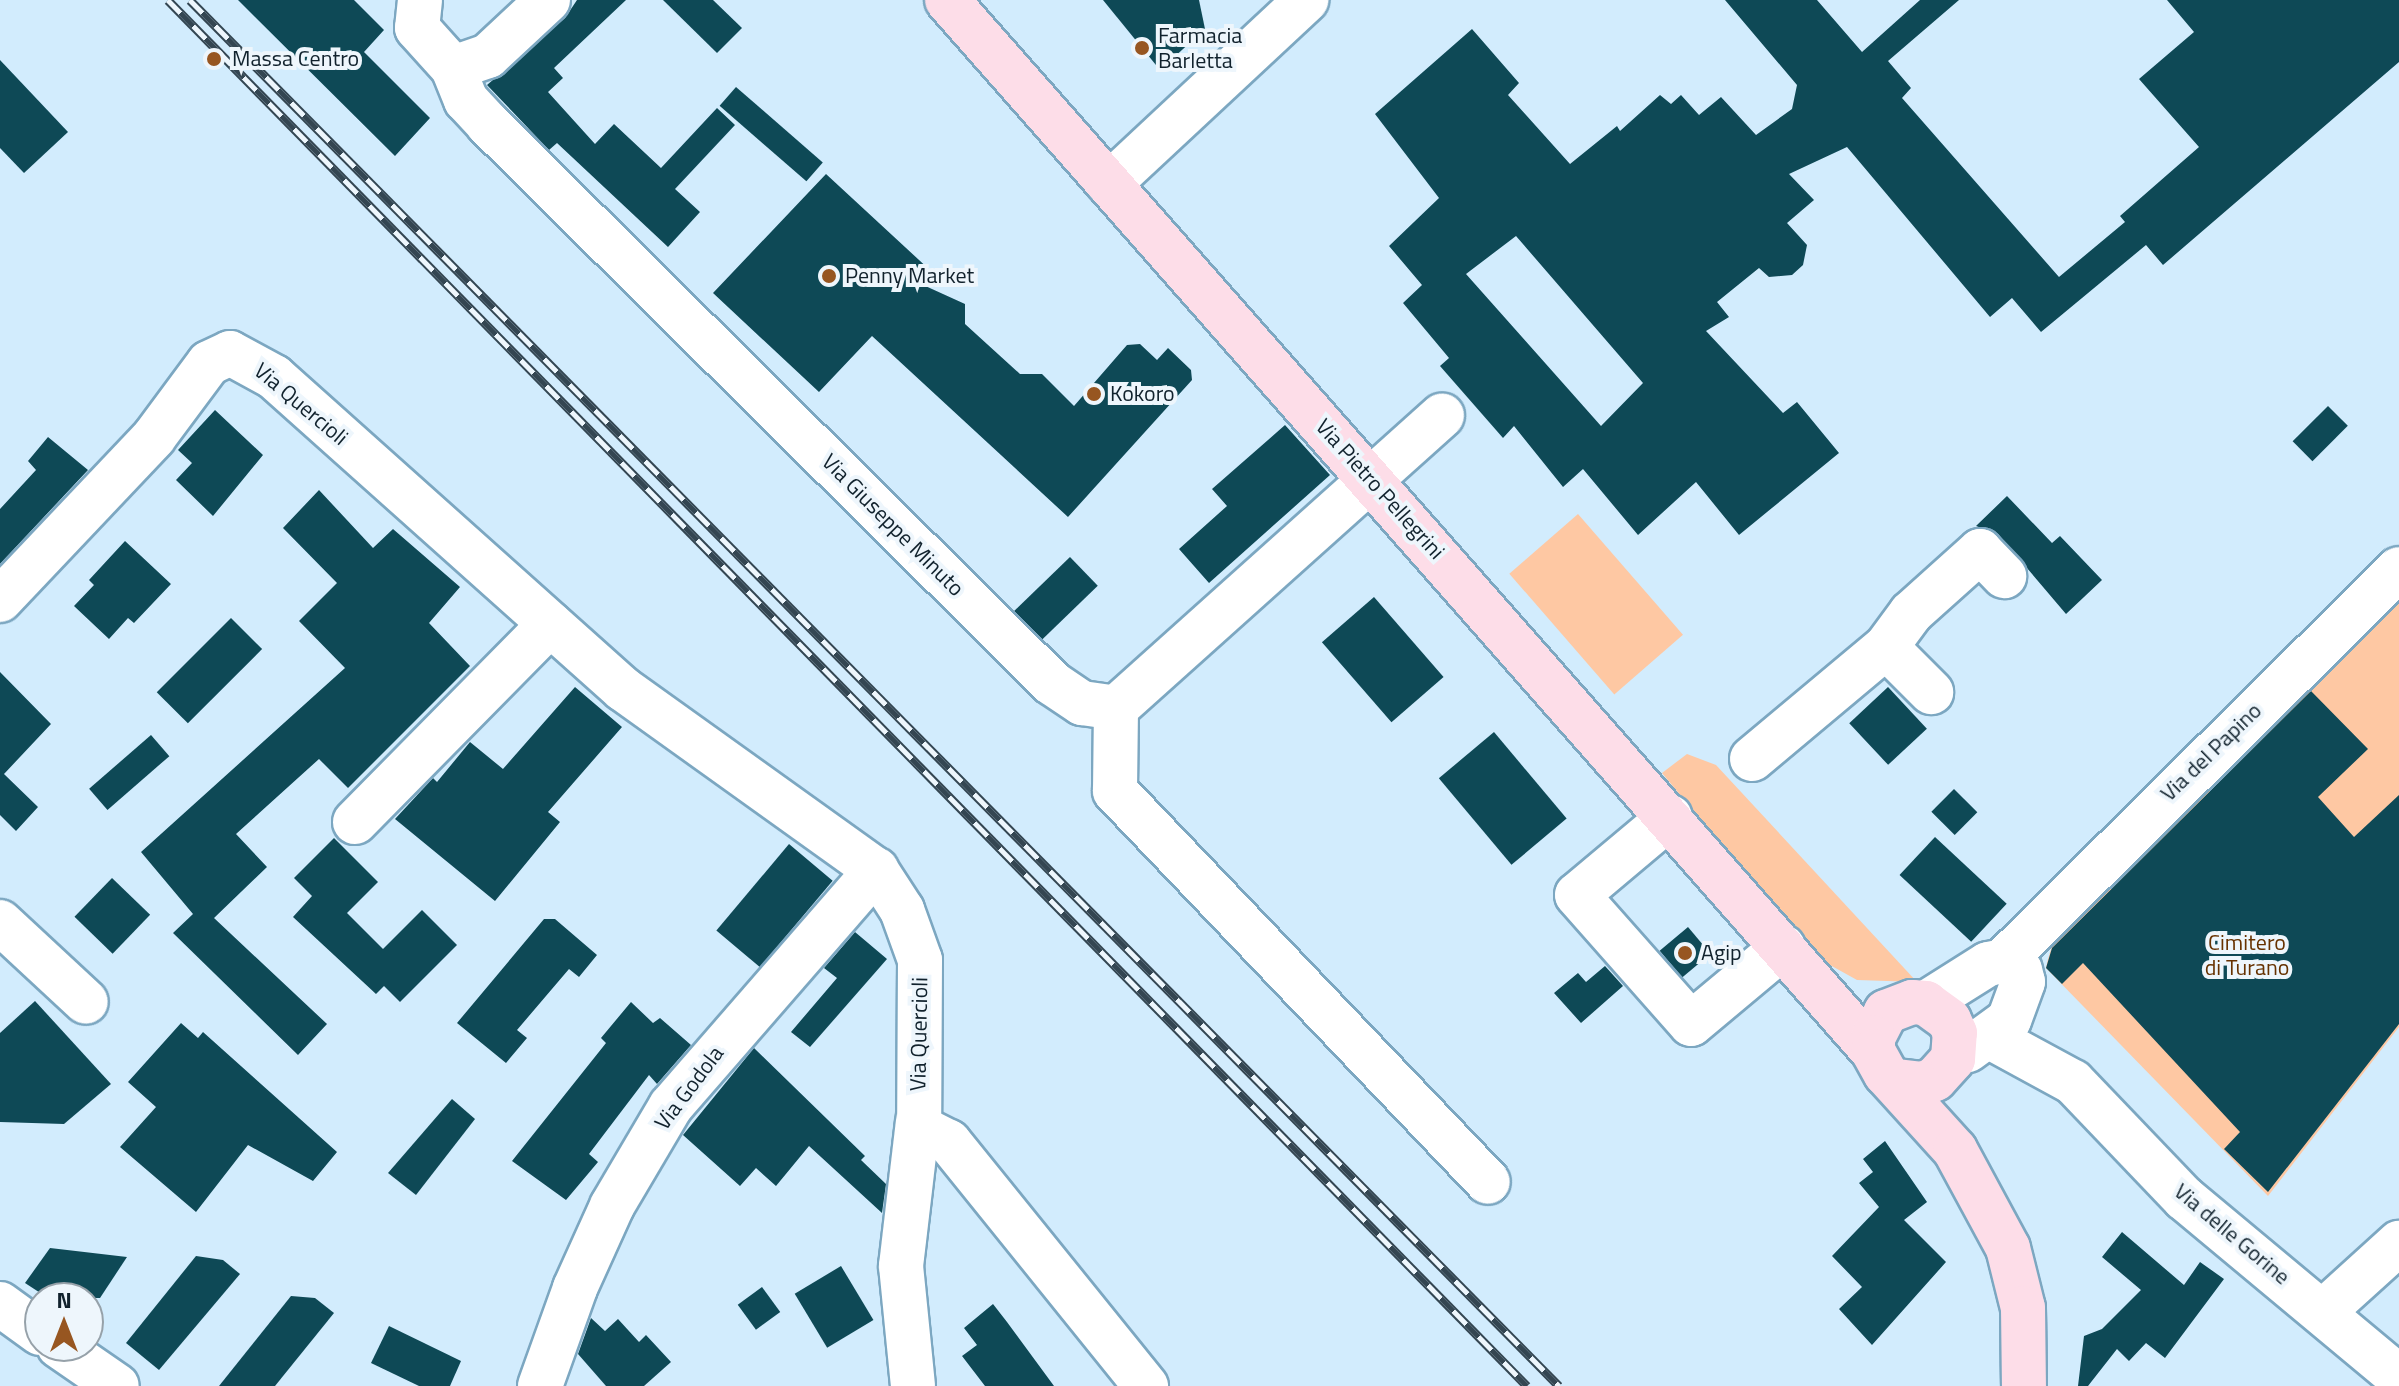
<!DOCTYPE html>
<html>
<head>
<meta charset="utf-8">
<style>
	body { margin:0 }
	#map { position:relative; width:2399px; height:1386px; overflow:hidden; background:#d2ecfd; font-family:"Titillium Web",sans-serif }
	div>[style] { position:absolute }
	[style*='--x'] { left:calc(var(--x)*1px); top:calc(var(--y)*1px); width:calc(var(--w)*1px); rotate:calc(var(--a)*1deg) }
	.green>* { inset:0; background:#fec8a3; transform-origin:0 0 }
	.building>* { inset:0; background:#0e4956; transform-origin:0 0 }
	.roads { filter:drop-shadow(2px 0 #7ca7c1) drop-shadow(-2px 0 #7ca7c1) drop-shadow(0 2px #7ca7c1) drop-shadow(0 -2px #7ca7c1) }
	.minor>* { height:44px; margin:-22px; padding:0 22px; transform-origin:22px; border-radius:22px; background:#fff }
	.major>* { height:44px; margin:-22px; padding:0 22px; transform-origin:22px; border-radius:22px; background:#fddde8 }
	.rail>* { height:9px; margin-top:-4.5px; transform-origin:0; background:repeating-linear-gradient(90deg,#eef6fc 0 18px,#344652 0 36px); box-sizing:border-box; border-block:2px solid #344652 }
	.dots>* { width:22px; height:22px; translate:-50% -50%; box-sizing:border-box; border:4px solid #eef6fc; border-radius:50% }
	span { translate:-50% -50%; white-space:nowrap; text-align:center; line-height:1.15; -webkit-text-stroke:8px #eef6fc; paint-order:stroke }
	.poi-label { font-size:22px; color:#11222d }
	.left { translate:0 -50%; text-align:left }
	.street-label { font-size:22px; color:#11222d }
	.park-label { font-size:22px; color:#673200 }
	.north { position:absolute; left:24px; top:1282px; width:80px; height:80px; box-sizing:border-box; background:#eef6fc; border:2px solid #96a1a9; border-radius:50%; rotate:0deg; font-size:22px; font-weight:700; line-height:32px; text-align:center; color:#11222d }
	.north::after { content:''; display:block; margin:auto; width:28px; height:36px; background:#975621; clip-path:polygon(50% 0,100% 100%,50% 72%,0 100%) }
</style>
</head>
<body>
<div id="map">
	<div class="green">
		<div style="left:1578px;top:514px;width:160px;height:91px;rotate:49deg"></div>
		<div style="clip-path:polygon(2399px 599px,2399px 1027px,2268px 1196px,2046px 968px,2048px 959px,2054px 940px)"></div>
		<div style="clip-path:polygon(1687px 754px,1716px 765px,1917px 982px,1857px 980px,1812px 955px,1662px 773px)"></div>
	</div>
	<div class="building">
		<div style="clip-path:polygon(238px 0,354px 0,384px 30px,364px 52px,430px 118px,395px 156px)"></div>
		<div style="clip-path:polygon(577px 0,626px 0,554px 68px,563px 78px,548px 92px,595px 144px,614px 124px,661px 168px,717px 108px,735px 125px,675px 189px,700px 212px,668px 247px,557px 143px,549px 150px,487px 85px,565px 18px)"></div>
		<div style="clip-path:polygon(663px 0,713px 0,742px 28px,717px 53px)"></div>
		<div style="clip-path:polygon(1103px 0,1199px 0,1205px 29px,1160px 70px)"></div>
		<div style="clip-path:polygon(evenodd,1725px 0,1817px 0,1862px 52px,1920px 0,1959px 0,1888px 61px,1911px 88px,1902px 98px,2059px 277px,2125px 222px,2120px 216px,2199px 147px,2139px 79px,2194px 32px,2167px 0,2399px 0,2399px 62px,2163px 265px,2146px 245px,2041px 332px,2012px 298px,1990px 317px,1847px 147px,1789px 174px,1814px 200px,1787px 223px,1807px 245px,1803px 265px,1792px 275px,1769px 277px,1759px 268px,1717px 302px,1729px 317px,1706px 331px,1783px 413px,1797px 402px,1839px 453px,1739px 535px,1696px 482px,1638px 535px,1583px 469px,1563px 487px,1514px 426px,1503px 438px,1440px 366px,1449px 358px,1403px 303px,1422px 285px,1389px 246px,1439px 198px,1375px 114px,1472px 29px,1519px 83px,1508px 95px,1570px 164px,1617px 126px,1620px 131px,1660px 95px,1671px 104px,1681px 95px,1699px 115px,1721px 97px,1756px 135px,1792px 109px,1797px 85px,1725px 0,1516px 236px,1643px 383px,1601px 426px,1466px 274px,1516px 236px)"></div>
		<div style="clip-path:polygon(0 60px,68px 132px,24px 173px,0 148px)"></div>
		<div style="left:736px;top:87px;width:115px;height:25px;rotate:41deg"></div>
		<div style="clip-path:polygon(826px 174px,932px 272px,921px 284px,965px 304px,965px 324px,1020px 374px,1042px 374px,1074px 406px,1127px 345px,1140px 344px,1157px 360px,1168px 348px,1191px 370px,1192px 380px,1068px 517px,872px 336px,819px 392px,713px 293px)"></div>
		<div style="left:2328px;top:406px;width:28px;height:50px;rotate:45deg"></div>
		<div style="clip-path:polygon(215px 410px,263px 455px,213px 516px,176px 480px,192px 463px,178px 450px)"></div>
		<div style="clip-path:polygon(1285px 425px,1330px 475px,1209px 583px,1179px 549px,1227px 506px,1212px 489px)"></div>
		<div style="clip-path:polygon(48px 437px,88px 470px,0 564px,0 509px,36px 470px,28px 461px)"></div>
		<div style="clip-path:polygon(319px 490px,373px 548px,393px 529px,460px 587px,429px 623px,470px 666px,348px 788px,319px 759px,236px 834px,267px 867px,214px 918px,327px 1024px,298px 1055px,173px 933px,193px 914px,141px 852px,345px 668px,299px 621px,337px 583px,283px 528px)"></div>
		<div style="clip-path:polygon(2007px 496px,2052px 543px,2060px 536px,2102px 580px,2066px 614px,1998px 534px,1976px 526px)"></div>
		<div style="clip-path:polygon(125px 541px,171px 584px,134px 623px,128px 618px,109px 639px,74px 606px,94px 585px,89px 580px)"></div>
		<div style="left:1070px;top:557px;width:40px;height:78px;rotate:46deg"></div>
		<div style="left:1374px;top:597px;width:106px;height:69px;rotate:49deg"></div>
		<div style="left:231px;top:618px;width:44px;height:105px;rotate:45deg"></div>
		<div style="clip-path:polygon(0 672px,51px 724px,4px 774px,38px 807px,16px 831px,0 815px)"></div>
		<div style="clip-path:polygon(575px 687px,622px 727px,548px 812px,560px 822px,495px 901px,395px 819px,433px 778px,437px 782px,470px 742px,503px 769px)"></div>
		<div style="left:1888px;top:687px;width:57px;height:53px;rotate:47deg"></div>
		<div style="clip-path:polygon(2311px 691px,2368px 749px,2318px 797px,2354px 837px,2399px 795px,2399px 1024px,2268px 1192px,2224px 1149px,2240px 1132px,2083px 963px,2062px 984px,2046px 968px,2052px 948px)"></div>
		<div style="left:1494px;top:732px;width:113px;height:72px;rotate:50deg"></div>
		<div style="left:151px;top:735px;width:28px;height:82px;rotate:49deg"></div>
		<div style="left:1954px;top:789px;width:33px;height:32px;rotate:45deg"></div>
		<div style="left:1935px;top:837px;width:98px;height:52px;rotate:43deg"></div>
		<div style="clip-path:polygon(334px 838px,378px 882px,347px 913px,383px 949px,422px 910px,457px 945px,400px 1002px,384px 986px,376px 994px,293px 917px,312px 896px,294px 878px)"></div>
		<div style="left:789px;top:844px;width:57px;height:113px;rotate:40deg"></div>
		<div style="left:112px;top:878px;width:53px;height:54px;rotate:44deg"></div>
		<div style="clip-path:polygon(544px 919px,555px 919px,597px 955px,579px 977px,569px 969px,517px 1030px,527px 1038px,506px 1063px,457px 1023px)"></div>
		<div style="left:1688px;top:927px;width:35px;height:37px;rotate:50deg"></div>
		<div style="clip-path:polygon(855px 932px,887px 959px,810px 1047px,791px 1032px,837px 978px,824px 968px)"></div>
		<div style="clip-path:polygon(1605px 966px,1623px 986px,1581px 1023px,1554px 993px,1578px 973px,1586px 982px)"></div>
		<div style="clip-path:polygon(35px 1001px,111px 1084px,64px 1124px,0 1122px,0 1033px)"></div>
		<div style="clip-path:polygon(631px 1002px,653px 1023px,660px 1018px,691px 1045px,657px 1084px,649px 1075px,589px 1154px,598px 1162px,566px 1200px,512px 1161px,606px 1043px,601px 1038px)"></div>
		<div style="clip-path:polygon(181px 1023px,198px 1038px,203px 1032px,337px 1152px,313px 1181px,248px 1145px,196px 1212px,120px 1147px,156px 1107px,128px 1082px)"></div>
		<div style="clip-path:polygon(754px 1048px,865px 1156px,861px 1160px,886px 1184px,882px 1213px,809px 1146px,776px 1186px,756px 1168px,740px 1186px,683px 1135px)"></div>
		<div style="clip-path:polygon(452px 1099px,475px 1119px,416px 1195px,388px 1173px)"></div>
		<div style="clip-path:polygon(1885px 1141px,1927px 1202px,1904px 1220px,1946px 1262px,1872px 1345px,1839px 1309px,1862px 1287px,1832px 1256px,1879px 1207px,1859px 1183px,1873px 1172px,1863px 1159px)"></div>
		<div style="clip-path:polygon(2122px 1232px,2184px 1285px,2200px 1262px,2224px 1279px,2165px 1358px,2146px 1343px,2129px 1361px,2117px 1349px,2088px 1386px,2078px 1386px,2084px 1336px,2102px 1329px,2141px 1290px,2102px 1257px)"></div>
		<div style="clip-path:polygon(50px 1248px,127px 1257px,100px 1298px,48px 1298px,25px 1283px)"></div>
		<div style="clip-path:polygon(196px 1256px,223px 1260px,240px 1274px,159px 1370px,126px 1343px)"></div>
		<div style="left:841px;top:1266px;width:63px;height:54px;rotate:59deg"></div>
		<div style="left:762px;top:1287px;width:31px;height:30px;rotate:54deg"></div>
		<div style="clip-path:polygon(291px 1296px,315px 1298px,334px 1313px,275px 1386px,219px 1386px)"></div>
		<div style="clip-path:polygon(993px 1304px,1007px 1322px,1054px 1386px,985px 1386px,962px 1356px,977px 1345px,964px 1328px)"></div>
		<div style="clip-path:polygon(591px 1318px,605px 1331px,618px 1319px,639px 1342px,646px 1335px,671px 1362px,644px 1386px,606px 1386px,578px 1354px)"></div>
		<div style="clip-path:polygon(389px 1326px,461px 1361px,450px 1386px,419px 1386px,371px 1363px)"></div>
	</div>
	<div class="roads">
		<div class="minor">
			<div style="--x:420;--y:0;--w:28;--a:96"></div>
			<div style="--x:417;--y:28;--w:54;--a:48"></div>
			<div style="--x:453;--y:68;--w:35;--a:68"></div>
			<div style="--x:466;--y:100;--w:33;--a:47"></div>
			<div style="--x:488;--y:124;--w:794;--a:44.74"></div>
			<div style="--x:1052;--y:683;--w:36;--a:34"></div>
			<div style="--x:1082;--y:703;--w:34;--a:8"></div>
			<div style="--x:453;--y:68;--w:37;--a:-19"></div>
			<div style="--x:488;--y:56;--w:82;--a:-43"></div>
			<div style="--x:1109;--y:184;--w:270;--a:-43"></div>
			<div style="--x:0;--y:600;--w:224;--a:-46.6"></div>
			<div style="--x:154;--y:437;--w:92;--a:-53.4"></div>
			<div style="--x:209;--y:363;--w:23;--a:-25"></div>
			<div style="--x:230;--y:353;--w:50;--a:28.6"></div>
			<div style="--x:274;--y:377;--w:468;--a:41.8"></div>
			<div style="--x:623;--y:689;--w:311;--a:35.6"></div>
			<div style="--x:876;--y:870;--w:48;--a:57"></div>
			<div style="--x:902;--y:910;--w:53;--a:70.2"></div>
			<div style="--x:920;--y:960;--w:167;--a:90.3"></div>
			<div style="--x:919;--y:1127;--w:34;--a:27"></div>
			<div style="--x:949;--y:1142;--w:314;--a:51.1"></div>
			<div style="--x:1886;--y:647;--w:64;--a:45"></div>
			<div style="--x:1116;--y:708;--w:83;--a:90.7"></div>
			<div style="--x:1115;--y:791;--w:540;--a:46.35"></div>
			<div style="--x:1116;--y:708;--w:438;--a:-41.9"></div>
			<div style="--x:1752;--y:759;--w:175;--a:-39.9"></div>
			<div style="--x:1886;--y:647;--w:42;--a:-53.7"></div>
			<div style="--x:1911;--y:613;--w:93;--a:-41.9"></div>
			<div style="--x:1980;--y:551;--w:35;--a:46"></div>
			<div style="--x:1670;--y:817;--w:121;--a:140"></div>
			<div style="--x:1577;--y:895;--w:172;--a:48.5"></div>
			<div style="--x:1691;--y:1024;--w:120;--a:-39.9"></div>
			<div style="--x:355;--y:822;--w:278;--a:-45.4"></div>
			<div style="--x:0;--y:922;--w:117;--a:42.9"></div>
			<div style="--x:2003;--y:961;--w:557;--a:-44.71"></div>
			<div style="--x:1926;--y:1003;--w:73;--a:-32.2"></div>
			<div style="--x:1988;--y:964;--w:15;--a:-11"></div>
			<div style="--x:2003;--y:961;--w:19;--a:28"></div>
			<div style="--x:2020;--y:970;--w:12;--a:76"></div>
			<div style="--x:2023;--y:982;--w:40;--a:110.2"></div>
			<div style="--x:2009;--y:1020;--w:51;--a:143.8"></div>
			<div style="--x:1990;--y:1037;--w:94;--a:28.5"></div>
			<div style="--x:2073;--y:1082;--w:161;--a:46.3"></div>
			<div style="--x:2184;--y:1198;--w:280;--a:39.8"></div>
			<div style="--x:0;--y:1304;--w:49;--a:35.9"></div>
			<div style="--x:2325;--y:1310;--w:100;--a:-42.2"></div>
			<div style="--x:59;--y:1346;--w:70;--a:34.6"></div>
			<div style="--x:540;--y:1386;--w:104;--a:-70.3"></div>
			<div style="--x:575;--y:1288;--w:90;--a:-65.7"></div>
			<div style="--x:612;--y:1206;--w:116;--a:-59.5"></div>
			<div style="--x:671;--y:1106;--w:313;--a:-49"></div>
			<div style="--x:913;--y:1386;--w:121;--a:-95.7"></div>
			<div style="--x:901;--y:1266;--w:145;--a:-83.3"></div>
		</div>
		<div class="major">
			<div style="--x:947;--y:0;--w:1401;--a:48.62"></div>
			<div style="--x:1897;--y:1081;--w:26;--a:7"></div>
			<div style="--x:1923;--y:1084;--w:13;--a:-23"></div>
			<div style="--x:1935;--y:1079;--w:27;--a:-48"></div>
			<div style="--x:1953;--y:1059;--w:26;--a:-86"></div>
			<div style="--x:1955;--y:1033;--w:14;--a:-115"></div>
			<div style="--x:1949;--y:1020;--w:29;--a:-144"></div>
			<div style="--x:1926;--y:1003;--w:14;--a:-176"></div>
			<div style="--x:1912;--y:1002;--w:28;--a:159"></div>
			<div style="--x:1886;--y:1012;--w:28;--a:117"></div>
			<div style="--x:1873;--y:1037;--w:14;--a:90"></div>
			<div style="--x:1873;--y:1051;--w:26;--a:61"></div>
			<div style="--x:1886;--y:1074;--w:103;--a:47.8"></div>
			<div style="--x:1955;--y:1150;--w:111;--a:61.6"></div>
			<div style="--x:2008;--y:1248;--w:62;--a:76"></div>
			<div style="--x:2023;--y:1308;--w:78;--a:89.3"></div>
		</div>
	</div>
	<div class="rail">
		<div style="--x:168;--y:0;--w:1941;--a:45.56"></div>
		<div style="--x:190;--y:0;--w:1948;--a:45.35"></div>
	</div>
	<div class="dots">
		<div style="left:1142px;top:48px;background:#975621"></div>
		<div style="left:214px;top:59px;background:#975621"></div>
		<div style="left:829px;top:276px;background:#975621"></div>
		<div style="left:1094px;top:394px;background:#975621"></div>
		<div style="left:1685px;top:953px;background:#975621"></div>
	</div>
	<div class="poi-label">
		<span class="left" style="left:1158px;top:48px">Farmacia<br>Barletta</span>
		<span class="left" style="left:232px;top:59px">Massa Centro</span>
		<span class="left" style="left:845px;top:276px">Penny Market</span>
		<span class="left" style="left:1110px;top:394px">Kokoro</span>
		<span class="left" style="left:1701px;top:953px">Agip</span>
	</div>
	<div class="street-label">
		<span style="left:301px;top:404px;rotate:40deg">Via Quercioli</span>
		<span style="left:1380px;top:489px;rotate:48deg">Via Pietro Pellegrini</span>
		<span style="left:893px;top:525px;rotate:45deg">Via Giuseppe Minuto</span>
		<span style="left:2211px;top:752px;rotate:-44deg">Via del Papino</span>
		<span style="left:919px;top:1034px;rotate:-89deg">Via Quercioli</span>
		<span style="left:689px;top:1088px;rotate:-53deg">Via Godola</span>
		<span style="left:2232px;top:1234px;rotate:40deg">Via delle Gorine</span>
	</div>
	<div class="park-label">
		<span style="left:2247px;top:955px">Cimitero<br>di Turano</span>
	</div>
	<div class="north">N</div>
</div>
</body>
</html>
